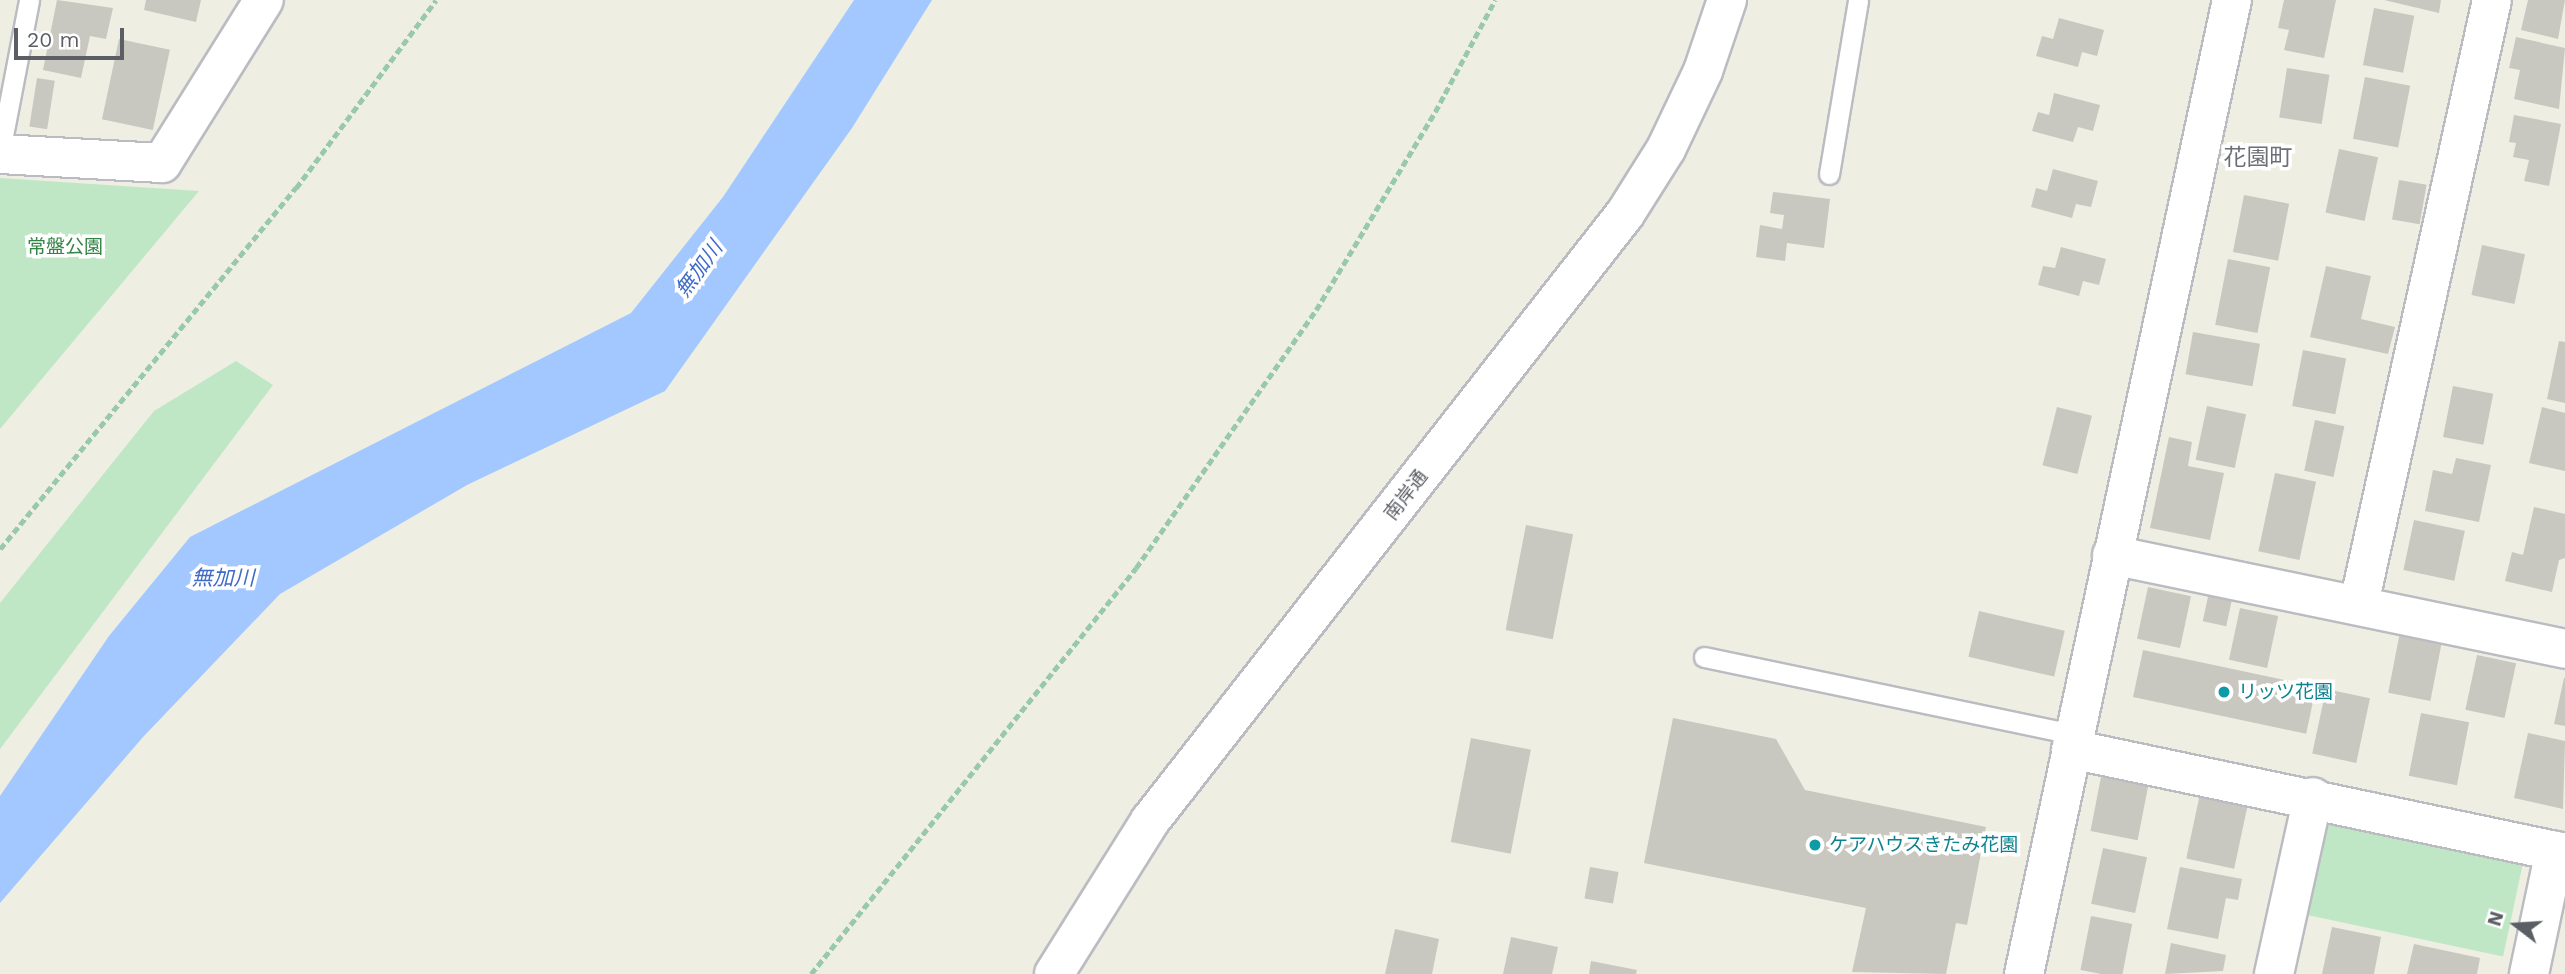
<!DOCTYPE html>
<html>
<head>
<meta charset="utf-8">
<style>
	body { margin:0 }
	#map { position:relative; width:2565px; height:974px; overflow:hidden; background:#eeeee3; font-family:"Work Sans","Noto Sans JP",sans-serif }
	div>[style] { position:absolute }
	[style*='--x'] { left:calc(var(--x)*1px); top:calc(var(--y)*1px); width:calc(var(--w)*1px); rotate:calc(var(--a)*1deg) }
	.green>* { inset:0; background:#bfe7c6; transform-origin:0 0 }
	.water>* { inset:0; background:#a3c7ff }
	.building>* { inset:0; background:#c9c8c0; transform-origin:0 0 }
	.path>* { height:4.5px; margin-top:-2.25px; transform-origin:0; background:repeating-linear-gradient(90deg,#98c8ad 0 7px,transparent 0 10.5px) }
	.roads { filter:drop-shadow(2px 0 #bbbcc2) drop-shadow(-2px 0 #bbbcc2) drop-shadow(0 2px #bbbcc2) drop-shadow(0 -2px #bbbcc2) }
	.lane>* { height:19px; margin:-9.5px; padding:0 9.5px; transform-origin:9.5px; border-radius:9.5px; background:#fff }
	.street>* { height:38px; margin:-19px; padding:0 19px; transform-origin:19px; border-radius:19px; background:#fff }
	.secondary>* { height:38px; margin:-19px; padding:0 19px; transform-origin:19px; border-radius:19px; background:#fff }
	.dots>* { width:19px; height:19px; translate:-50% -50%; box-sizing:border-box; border:4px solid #fff; border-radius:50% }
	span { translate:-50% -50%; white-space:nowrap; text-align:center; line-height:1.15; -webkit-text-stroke:7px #fff; paint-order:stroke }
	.park-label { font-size:19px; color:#328544 }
	.street-label { font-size:19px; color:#5b5e64 }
	.culture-label { font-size:19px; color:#0d838f }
	.left { translate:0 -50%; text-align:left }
	.water-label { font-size:21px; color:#416cc6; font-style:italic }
	.quarter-label { font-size:23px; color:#6c7076 }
	.north { position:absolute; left:2481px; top:890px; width:70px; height:70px; -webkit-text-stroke:5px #fff; paint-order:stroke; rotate:287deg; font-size:19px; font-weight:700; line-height:28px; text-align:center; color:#5b5e64 }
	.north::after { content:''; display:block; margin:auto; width:24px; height:32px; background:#5b5e64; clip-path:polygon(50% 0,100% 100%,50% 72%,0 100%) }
	.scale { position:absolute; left:14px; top:28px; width:110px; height:32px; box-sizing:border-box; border:4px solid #5b5e64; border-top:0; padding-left:9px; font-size:21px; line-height:24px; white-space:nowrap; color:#5b5e64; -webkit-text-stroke:5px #fff; paint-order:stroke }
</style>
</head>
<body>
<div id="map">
	<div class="green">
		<div style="clip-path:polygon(0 178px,199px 191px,0 429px)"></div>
		<div style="clip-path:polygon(236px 361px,273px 385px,0 749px,0 603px,154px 411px)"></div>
		<div style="left:2327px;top:823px;width:200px;height:94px;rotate:12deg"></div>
	</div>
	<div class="water">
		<div style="clip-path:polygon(854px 0,932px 0,852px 128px,665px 391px,467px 485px,280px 594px,143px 737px,0 903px,0 796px,109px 636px,190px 537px,631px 313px,723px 197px)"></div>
	</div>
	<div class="building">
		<div style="clip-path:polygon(57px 0,113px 8px,106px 39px,90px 36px,81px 78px,43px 70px)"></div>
		<div style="clip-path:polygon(146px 0,201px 0,196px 22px,144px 10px)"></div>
		<div style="clip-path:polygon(2284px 0,2336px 0,2324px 58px,2284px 50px,2289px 30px,2278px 28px)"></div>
		<div style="clip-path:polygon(2384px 0,2441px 0,2439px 13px)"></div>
		<div style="clip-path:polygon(2528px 0,2565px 0,2558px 39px,2521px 30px)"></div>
		<div style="left:2374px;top:8px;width:41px;height:58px;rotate:11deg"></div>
		<div style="clip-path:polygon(2059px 18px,2104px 30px,2097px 56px,2082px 52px,2078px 67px,2036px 56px,2042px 36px,2053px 39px)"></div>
		<div style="clip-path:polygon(2516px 37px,2565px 48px,2559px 109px,2514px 99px,2520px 70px,2509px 68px)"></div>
		<div style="left:119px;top:39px;width:52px;height:82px;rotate:12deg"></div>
		<div style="left:2287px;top:68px;width:43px;height:50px;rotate:9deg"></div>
		<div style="left:2365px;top:77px;width:46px;height:63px;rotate:11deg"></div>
		<div style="left:37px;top:78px;width:18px;height:49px;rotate:9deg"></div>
		<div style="clip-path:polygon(2054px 93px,2100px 105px,2093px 131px,2078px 127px,2073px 142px,2032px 131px,2038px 112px,2049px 115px)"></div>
		<div style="clip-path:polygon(2514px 115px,2561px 124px,2549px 186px,2524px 181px,2529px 160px,2513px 157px,2516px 143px,2509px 142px)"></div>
		<div style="left:2339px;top:149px;width:40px;height:65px;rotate:12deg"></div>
		<div style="clip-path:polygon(2053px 169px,2098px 181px,2091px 207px,2076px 204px,2072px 218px,2031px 207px,2036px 188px,2047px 191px)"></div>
		<div style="left:2399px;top:180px;width:28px;height:40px;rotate:10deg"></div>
		<div style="clip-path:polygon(1773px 192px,1830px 199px,1824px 248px,1787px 243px,1785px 261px,1756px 257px,1760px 225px,1782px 229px,1784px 215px,1770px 213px)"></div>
		<div style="left:2244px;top:195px;width:46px;height:58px;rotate:11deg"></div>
		<div style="left:2482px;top:245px;width:44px;height:51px;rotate:12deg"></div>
		<div style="clip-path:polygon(2061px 247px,2106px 259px,2099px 285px,2083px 281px,2079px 296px,2038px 285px,2043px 266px,2055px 268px)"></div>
		<div style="left:2228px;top:259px;width:43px;height:67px;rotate:11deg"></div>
		<div style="clip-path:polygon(2326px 266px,2371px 276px,2361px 319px,2395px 327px,2388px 354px,2310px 337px)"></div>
		<div style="left:2193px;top:332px;width:68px;height:43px;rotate:10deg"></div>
		<div style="clip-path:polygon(2559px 341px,2565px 342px,2565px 403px,2547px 399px)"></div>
		<div style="left:2303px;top:350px;width:44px;height:57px;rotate:11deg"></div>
		<div style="left:2453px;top:386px;width:41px;height:52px;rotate:11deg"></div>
		<div style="left:2207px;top:406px;width:40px;height:55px;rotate:12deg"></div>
		<div style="left:2057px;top:407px;width:36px;height:60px;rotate:14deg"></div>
		<div style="clip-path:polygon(2542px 407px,2565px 413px,2565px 471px,2529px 463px)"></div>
		<div style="left:2315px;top:420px;width:30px;height:52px;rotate:12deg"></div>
		<div style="clip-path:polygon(2169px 437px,2192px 442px,2188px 466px,2224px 473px,2210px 540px,2150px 528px)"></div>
		<div style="clip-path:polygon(2456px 458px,2491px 465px,2479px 522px,2425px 511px,2433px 470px,2452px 474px)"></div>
		<div style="left:2275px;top:473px;width:42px;height:80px;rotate:12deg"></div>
		<div style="clip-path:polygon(2534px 507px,2565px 514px,2565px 558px,2559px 560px,2552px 592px,2505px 581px,2512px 552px,2523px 555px)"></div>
		<div style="left:2414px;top:520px;width:52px;height:51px;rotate:12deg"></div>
		<div style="left:1526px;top:525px;width:48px;height:107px;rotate:11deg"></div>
		<div style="left:2148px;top:587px;width:44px;height:53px;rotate:12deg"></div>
		<div style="left:2209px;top:592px;width:24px;height:30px;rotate:12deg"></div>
		<div style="left:2240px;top:608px;width:39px;height:53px;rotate:12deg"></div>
		<div style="left:1979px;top:611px;width:88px;height:47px;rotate:13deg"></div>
		<div style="left:2400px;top:632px;width:43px;height:62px;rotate:11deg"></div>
		<div style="left:2143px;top:650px;width:177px;height:48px;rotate:12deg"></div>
		<div style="left:2477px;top:655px;width:40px;height:56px;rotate:12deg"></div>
		<div style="clip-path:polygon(2564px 678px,2565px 678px,2565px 726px,2554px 724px)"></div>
		<div style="left:2326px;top:689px;width:45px;height:66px;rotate:12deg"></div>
		<div style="left:2421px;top:713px;width:49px;height:64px;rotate:11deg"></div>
		<div style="clip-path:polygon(1673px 718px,1776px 739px,1805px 790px,1986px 827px,1967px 925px,1956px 923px,1946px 974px,1852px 972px,1866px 908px,1644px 863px)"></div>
		<div style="clip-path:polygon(2528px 733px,2565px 741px,2563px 809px,2514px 798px)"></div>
		<div style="left:1471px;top:738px;width:61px;height:106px;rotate:11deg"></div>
		<div style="left:2101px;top:777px;width:48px;height:55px;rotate:11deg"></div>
		<div style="left:2201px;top:789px;width:49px;height:71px;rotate:12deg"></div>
		<div style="left:2103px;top:848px;width:45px;height:57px;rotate:12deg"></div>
		<div style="left:1590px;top:867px;width:29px;height:32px;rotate:10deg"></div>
		<div style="clip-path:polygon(2180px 867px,2242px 879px,2238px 900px,2226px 898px,2218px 939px,2167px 929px)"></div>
		<div style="left:2091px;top:916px;width:42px;height:55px;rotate:11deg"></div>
		<div style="clip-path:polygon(2332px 927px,2381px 937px,2374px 974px,2322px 974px)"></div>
		<div style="clip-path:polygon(1395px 929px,1439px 939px,1432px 974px,1385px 974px)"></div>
		<div style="clip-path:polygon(1511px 937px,1558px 947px,1552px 974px,1503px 974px)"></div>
		<div style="clip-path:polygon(2171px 943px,2226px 955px,2223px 971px,2165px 974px)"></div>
		<div style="clip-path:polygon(2414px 944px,2480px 958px,2477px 974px,2407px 974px)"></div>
		<div style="clip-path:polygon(1591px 961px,1637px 970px,1636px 974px,1589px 974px)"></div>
	</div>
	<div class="path">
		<div style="--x:0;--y:549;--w:467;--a:-50.7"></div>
		<div style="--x:296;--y:188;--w:234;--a:-53.3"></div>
		<div style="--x:811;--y:974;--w:520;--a:-51.32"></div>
		<div style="--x:1136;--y:568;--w:315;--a:-55.1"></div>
		<div style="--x:1316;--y:310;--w:231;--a:-59"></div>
		<div style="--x:1435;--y:112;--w:127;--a:-61.8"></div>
	</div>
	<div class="roads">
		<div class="lane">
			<div style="--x:0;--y:151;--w:154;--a:-79.1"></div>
			<div style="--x:1829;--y:174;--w:176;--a:-80.5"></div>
			<div style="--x:1704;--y:657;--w:378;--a:11.8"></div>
		</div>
		<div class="street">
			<div style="--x:0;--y:154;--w:162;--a:3.2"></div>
			<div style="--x:162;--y:163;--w:192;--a:-58"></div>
			<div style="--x:2112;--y:555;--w:463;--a:11.7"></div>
			<div style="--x:2359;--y:604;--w:618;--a:-77.58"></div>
			<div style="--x:2071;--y:749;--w:505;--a:11.89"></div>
			<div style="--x:2024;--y:974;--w:996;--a:-77.95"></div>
			<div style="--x:2274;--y:974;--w:181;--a:-77.6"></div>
			<div style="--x:2529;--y:974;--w:126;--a:-78.1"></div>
		</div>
		<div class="secondary">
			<div style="--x:1054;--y:974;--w:181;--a:-57.9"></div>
			<div style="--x:1150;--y:821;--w:771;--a:-51.96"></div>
			<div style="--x:1625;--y:214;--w:77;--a:-57.8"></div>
			<div style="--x:1666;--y:149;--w:86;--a:-64.6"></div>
			<div style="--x:1703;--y:71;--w:75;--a:-71.3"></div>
		</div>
	</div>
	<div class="dots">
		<div style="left:2224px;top:692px;background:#0f9aa8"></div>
		<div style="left:1815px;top:845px;background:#0f9aa8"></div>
	</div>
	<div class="park-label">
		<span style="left:65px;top:247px">常盤公園</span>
	</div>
	<div class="street-label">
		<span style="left:1406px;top:495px;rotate:-52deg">南岸通</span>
	</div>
	<div class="culture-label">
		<span class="left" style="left:2238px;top:692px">リッツ花園</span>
		<span class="left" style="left:1829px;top:845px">ケアハウスきたみ花園</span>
	</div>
	<div class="water-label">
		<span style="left:699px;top:269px;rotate:-54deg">無加川</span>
		<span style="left:223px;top:578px">無加川</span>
	</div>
	<div class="quarter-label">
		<span style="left:2258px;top:158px">花園町</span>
	</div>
	<div class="north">N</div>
	<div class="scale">20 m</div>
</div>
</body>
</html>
